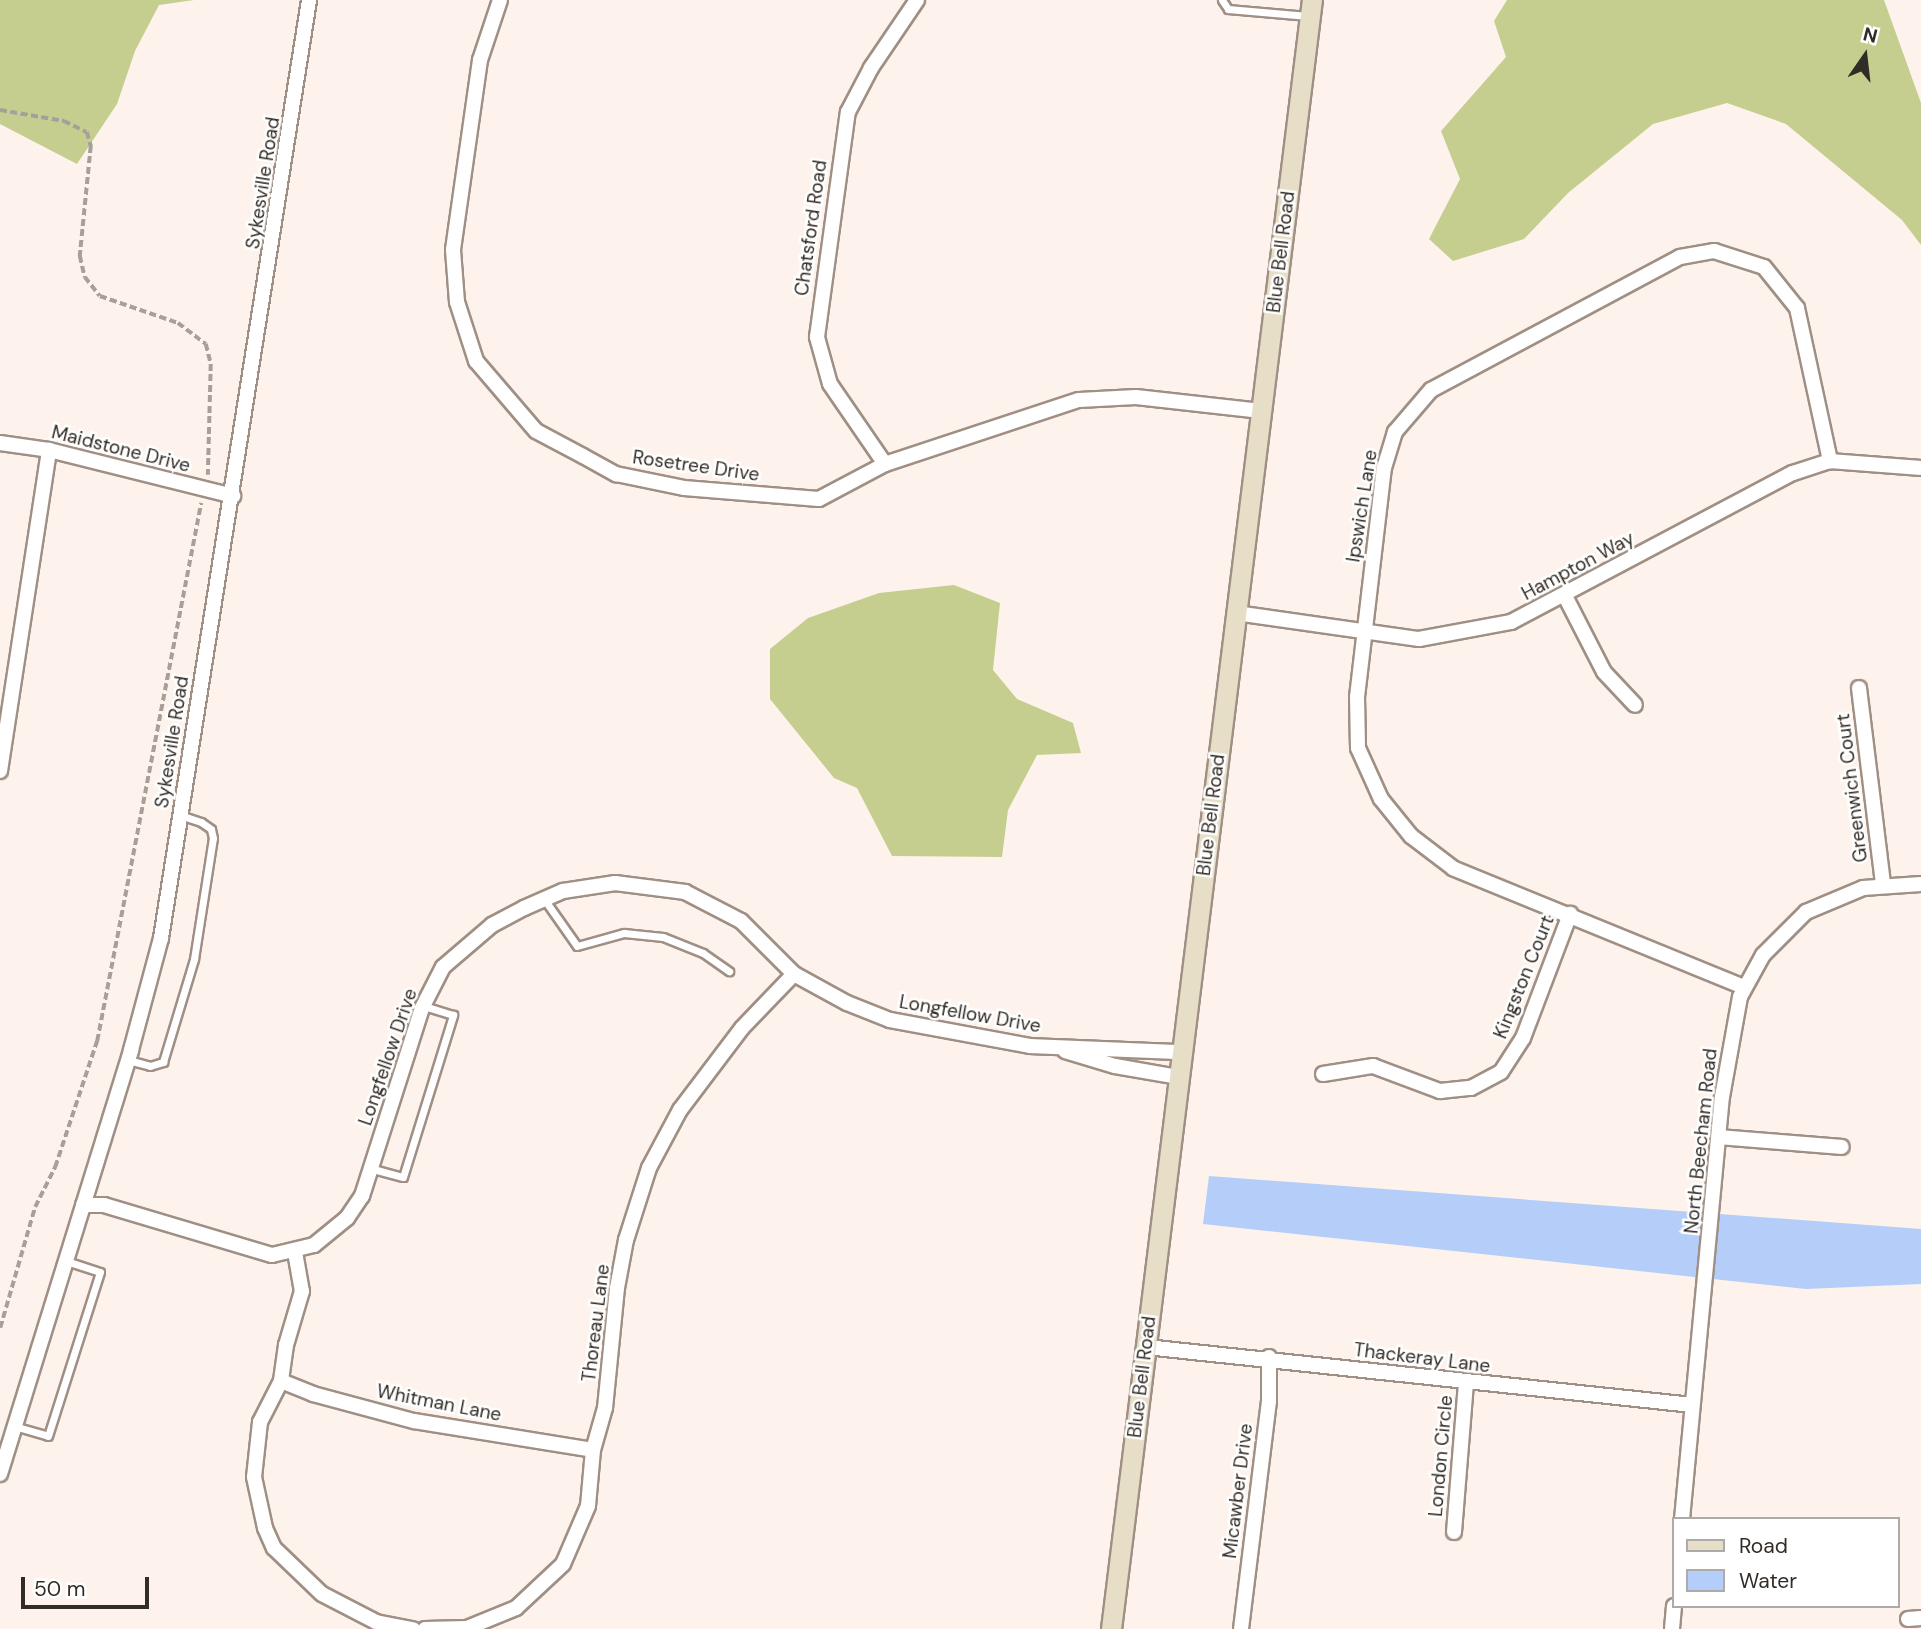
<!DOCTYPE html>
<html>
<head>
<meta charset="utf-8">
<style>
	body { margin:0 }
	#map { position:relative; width:1921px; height:1629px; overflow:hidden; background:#fdf3ec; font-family:"DM Sans",sans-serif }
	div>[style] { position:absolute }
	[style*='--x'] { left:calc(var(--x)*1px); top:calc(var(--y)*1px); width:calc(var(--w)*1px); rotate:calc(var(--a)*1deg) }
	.forest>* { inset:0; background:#c5ce8e }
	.water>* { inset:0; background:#b4cdf9 }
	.path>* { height:3.5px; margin-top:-1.75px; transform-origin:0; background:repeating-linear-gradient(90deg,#a79f99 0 7px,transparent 0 10.5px) }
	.roads { filter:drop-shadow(2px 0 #9f8f84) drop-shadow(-2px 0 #9f8f84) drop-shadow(0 2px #9f8f84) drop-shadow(0 -2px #9f8f84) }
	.lane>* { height:7px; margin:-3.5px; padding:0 3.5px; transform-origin:3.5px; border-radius:3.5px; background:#fff }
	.street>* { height:14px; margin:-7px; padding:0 7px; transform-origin:7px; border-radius:7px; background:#fff }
	.secondary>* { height:19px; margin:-9.5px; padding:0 9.5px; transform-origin:9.5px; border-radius:9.5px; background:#e7dec7 }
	span { translate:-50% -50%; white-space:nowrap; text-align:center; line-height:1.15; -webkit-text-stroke:5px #fff; paint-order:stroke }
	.street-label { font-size:19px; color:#322c27 }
	.legend { position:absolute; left:1672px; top:1517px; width:228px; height:91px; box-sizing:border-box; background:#fff; border:2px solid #adaba9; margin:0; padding:9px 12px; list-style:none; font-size:21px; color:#322c27 }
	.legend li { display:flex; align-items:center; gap:14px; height:35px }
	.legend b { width:35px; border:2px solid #adaba9 }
	.north { position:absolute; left:1830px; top:21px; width:70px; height:70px; -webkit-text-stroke:5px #fff; paint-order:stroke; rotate:14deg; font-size:19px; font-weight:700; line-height:28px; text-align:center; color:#322c27 }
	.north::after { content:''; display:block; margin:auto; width:24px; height:32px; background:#322c27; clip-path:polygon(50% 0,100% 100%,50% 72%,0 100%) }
	.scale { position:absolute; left:21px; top:1577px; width:128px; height:32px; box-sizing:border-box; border:4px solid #322c27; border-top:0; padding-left:9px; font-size:21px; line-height:24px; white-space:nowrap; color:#322c27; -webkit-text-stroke:5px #fff; paint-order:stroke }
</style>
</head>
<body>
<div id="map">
	<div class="forest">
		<div style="clip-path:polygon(0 0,194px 0,159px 5px,135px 51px,117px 104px,77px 164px,0 124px)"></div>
		<div style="clip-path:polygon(1507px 0,1884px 0,1921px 103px,1921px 245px,1902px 220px,1786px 124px,1727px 103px,1653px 124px,1568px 193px,1524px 239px,1453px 261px,1429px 239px,1460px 179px,1441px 131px,1506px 57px,1494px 21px)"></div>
		<div style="clip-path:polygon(954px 585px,1000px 603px,993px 670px,1017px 699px,1073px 723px,1081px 753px,1037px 755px,1008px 810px,1002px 857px,892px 856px,857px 788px,834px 778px,770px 699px,770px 649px,808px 618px,879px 593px)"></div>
	</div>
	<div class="water">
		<div style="clip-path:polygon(1209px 1176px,1921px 1229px,1921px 1284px,1806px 1289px,1203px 1224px)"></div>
	</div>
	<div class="path">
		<div style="--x:0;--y:110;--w:65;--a:9.8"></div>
		<div style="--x:64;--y:121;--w:25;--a:26"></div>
		<div style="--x:87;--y:132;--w:15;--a:74"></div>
		<div style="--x:91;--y:146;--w:111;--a:95.7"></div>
		<div style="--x:80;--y:256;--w:22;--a:77"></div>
		<div style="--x:85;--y:277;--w:24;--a:52"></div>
		<div style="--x:100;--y:296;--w:83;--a:19.1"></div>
		<div style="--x:178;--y:323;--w:35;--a:37"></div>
		<div style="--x:206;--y:344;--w:21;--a:76"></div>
		<div style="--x:211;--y:364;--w:111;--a:91.5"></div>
		<div style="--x:0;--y:1328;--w:126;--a:-73.9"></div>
		<div style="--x:35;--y:1207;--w:45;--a:-63.4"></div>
		<div style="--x:55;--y:1167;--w:133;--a:-71.6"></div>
		<div style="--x:97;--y:1041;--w:548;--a:-79.06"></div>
	</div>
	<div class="roads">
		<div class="lane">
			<div style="--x:1222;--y:0;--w:11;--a:56"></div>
			<div style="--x:1228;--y:9;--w:80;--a:5"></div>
			<div style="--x:544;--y:899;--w:57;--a:54.9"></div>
			<div style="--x:577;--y:946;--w:49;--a:-15.5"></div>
			<div style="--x:624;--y:933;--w:39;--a:6"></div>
			<div style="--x:663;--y:937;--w:43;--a:21.8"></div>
			<div style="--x:703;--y:953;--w:32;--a:35"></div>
			<div style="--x:128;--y:1060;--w:23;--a:15"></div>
			<div style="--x:150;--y:1066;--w:14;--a:-17"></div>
			<div style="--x:163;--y:1062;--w:108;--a:-73.2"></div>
			<div style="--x:194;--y:959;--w:122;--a:-81.1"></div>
			<div style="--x:213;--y:838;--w:9;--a:-103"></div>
			<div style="--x:211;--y:829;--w:12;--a:-145"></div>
			<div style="--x:201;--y:822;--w:22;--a:-162"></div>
			<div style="--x:373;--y:1169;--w:31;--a:15"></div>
			<div style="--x:403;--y:1177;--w:170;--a:-72.8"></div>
			<div style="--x:453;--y:1015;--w:31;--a:-163"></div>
			<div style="--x:14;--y:1426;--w:35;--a:16"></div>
			<div style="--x:48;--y:1436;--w:172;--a:-72.4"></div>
			<div style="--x:100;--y:1272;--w:36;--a:-162"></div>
		</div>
		<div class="street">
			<div style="--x:500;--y:0;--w:63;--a:108.4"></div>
			<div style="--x:480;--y:60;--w:192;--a:98.1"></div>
			<div style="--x:453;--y:250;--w:52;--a:85.6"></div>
			<div style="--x:457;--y:302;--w:62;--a:72.1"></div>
			<div style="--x:476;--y:361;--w:92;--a:49.4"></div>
			<div style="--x:536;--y:431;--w:53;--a:28"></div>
			<div style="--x:583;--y:456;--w:38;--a:29"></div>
			<div style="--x:616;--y:474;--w:69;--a:11.6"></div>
			<div style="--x:684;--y:488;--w:135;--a:4.7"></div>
			<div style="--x:819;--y:499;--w:75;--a:-27.9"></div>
			<div style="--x:885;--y:464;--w:204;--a:-18.3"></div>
			<div style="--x:1079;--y:400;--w:57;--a:-3"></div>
			<div style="--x:1136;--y:397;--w:126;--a:6.4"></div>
			<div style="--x:0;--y:443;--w:49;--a:8.1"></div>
			<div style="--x:49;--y:450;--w:190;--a:14"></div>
			<div style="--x:885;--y:464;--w:97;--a:-124.5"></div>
			<div style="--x:830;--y:384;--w:49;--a:-105.5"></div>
			<div style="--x:817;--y:337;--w:227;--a:-82.2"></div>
			<div style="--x:848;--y:112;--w:50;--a:-62.4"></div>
			<div style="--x:871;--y:68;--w:82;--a:-55.9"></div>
			<div style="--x:1565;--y:596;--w:85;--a:62.8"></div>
			<div style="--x:1604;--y:672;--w:45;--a:46.8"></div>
			<div style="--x:1236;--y:613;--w:185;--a:8.1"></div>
			<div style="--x:1419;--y:639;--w:94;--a:-10.5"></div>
			<div style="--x:1511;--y:622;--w:319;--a:-27.9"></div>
			<div style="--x:1793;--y:473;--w:39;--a:-18"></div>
			<div style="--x:1830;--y:461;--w:91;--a:4.4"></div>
			<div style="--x:1859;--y:688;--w:197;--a:83"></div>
			<div style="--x:0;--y:771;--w:325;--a:-81.3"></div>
			<div style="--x:1744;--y:987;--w:314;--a:-157.8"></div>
			<div style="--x:1453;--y:868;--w:53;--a:-142.7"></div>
			<div style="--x:1411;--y:836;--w:48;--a:-129"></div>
			<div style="--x:1381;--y:799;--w:56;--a:-114.3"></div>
			<div style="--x:1358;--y:748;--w:51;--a:-91.1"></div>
			<div style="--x:1357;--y:697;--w:231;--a:-83.3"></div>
			<div style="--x:1384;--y:468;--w:38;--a:-73"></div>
			<div style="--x:1395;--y:432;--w:55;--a:-49.4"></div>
			<div style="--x:1431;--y:390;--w:282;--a:-28.1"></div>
			<div style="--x:1680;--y:257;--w:35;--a:-10"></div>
			<div style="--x:1714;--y:251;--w:52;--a:17.7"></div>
			<div style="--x:1764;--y:267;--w:53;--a:51.2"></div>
			<div style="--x:1797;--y:308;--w:157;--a:77.8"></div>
			<div style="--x:1065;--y:1051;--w:52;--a:16.7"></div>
			<div style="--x:1115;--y:1066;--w:65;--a:9.8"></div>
			<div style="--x:1323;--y:1074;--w:51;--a:-9.1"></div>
			<div style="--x:1373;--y:1066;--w:72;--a:20.5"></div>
			<div style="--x:1440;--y:1091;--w:31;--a:-6"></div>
			<div style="--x:1471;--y:1088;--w:34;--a:-28"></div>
			<div style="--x:1501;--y:1072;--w:40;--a:-57.1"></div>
			<div style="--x:1523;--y:1038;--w:133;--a:-69.2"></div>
			<div style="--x:1719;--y:1137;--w:123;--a:4.6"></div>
			<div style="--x:83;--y:1205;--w:21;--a:0"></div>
			<div style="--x:104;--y:1205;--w:175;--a:16.6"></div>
			<div style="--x:272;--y:1255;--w:43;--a:-13.4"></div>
			<div style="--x:314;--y:1245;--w:43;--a:-39.3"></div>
			<div style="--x:347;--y:1218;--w:27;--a:-56"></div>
			<div style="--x:362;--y:1196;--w:197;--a:-72.3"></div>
			<div style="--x:422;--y:1008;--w:46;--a:-62.9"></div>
			<div style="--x:443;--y:967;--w:65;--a:-40.6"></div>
			<div style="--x:492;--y:925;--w:36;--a:-28"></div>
			<div style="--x:524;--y:908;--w:43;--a:-23.6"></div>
			<div style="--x:563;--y:891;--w:53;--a:-8.7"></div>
			<div style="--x:615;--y:883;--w:71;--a:7.3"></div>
			<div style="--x:685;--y:892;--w:63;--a:27.4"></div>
			<div style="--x:741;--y:921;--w:75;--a:45"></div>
			<div style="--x:794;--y:974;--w:60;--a:28.7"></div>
			<div style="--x:847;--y:1003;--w:46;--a:21.6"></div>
			<div style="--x:890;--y:1020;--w:142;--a:10.5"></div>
			<div style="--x:1030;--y:1046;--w:152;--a:2.3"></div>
			<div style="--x:295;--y:1252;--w:40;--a:80"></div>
			<div style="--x:302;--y:1291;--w:56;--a:106.5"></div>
			<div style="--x:286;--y:1345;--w:36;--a:98"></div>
			<div style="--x:281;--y:1381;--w:46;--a:117.1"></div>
			<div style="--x:260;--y:1422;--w:55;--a:96.2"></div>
			<div style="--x:254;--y:1477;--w:52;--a:77.8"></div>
			<div style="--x:265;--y:1528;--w:22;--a:66"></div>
			<div style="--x:274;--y:1548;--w:66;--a:43.8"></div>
			<div style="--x:322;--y:1594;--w:61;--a:27.4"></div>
			<div style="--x:376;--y:1622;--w:38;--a:11"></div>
			<div style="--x:1146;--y:1347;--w:549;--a:6.06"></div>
			<div style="--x:281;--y:1381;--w:35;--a:22"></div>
			<div style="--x:313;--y:1394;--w:105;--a:15"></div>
			<div style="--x:414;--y:1421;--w:181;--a:9.2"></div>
			<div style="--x:0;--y:1474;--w:444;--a:-72.8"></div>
			<div style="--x:131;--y:1050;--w:116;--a:-75"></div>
			<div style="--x:161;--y:938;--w:950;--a:-81.03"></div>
			<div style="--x:1682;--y:1519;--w:424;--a:-84.6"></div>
			<div style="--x:1722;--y:1097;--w:102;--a:-79.8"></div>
			<div style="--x:1740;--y:997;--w:48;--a:-61.3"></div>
			<div style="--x:1763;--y:955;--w:61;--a:-45"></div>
			<div style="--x:1806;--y:912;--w:62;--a:-22.8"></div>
			<div style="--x:1863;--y:888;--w:58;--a:-3.9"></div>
			<div style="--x:1454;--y:1532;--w:148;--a:-85.4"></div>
			<div style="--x:1908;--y:1619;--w:13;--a:-4"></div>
			<div style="--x:425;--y:1629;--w:42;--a:-1.4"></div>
			<div style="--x:467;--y:1628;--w:53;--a:-22.2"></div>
			<div style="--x:516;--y:1608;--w:64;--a:-43.1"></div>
			<div style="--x:563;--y:1564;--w:63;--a:-66.7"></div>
			<div style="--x:588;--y:1506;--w:56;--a:-84.9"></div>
			<div style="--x:593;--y:1450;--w:44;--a:-74.1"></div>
			<div style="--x:605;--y:1408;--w:121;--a:-84.3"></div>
			<div style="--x:617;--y:1288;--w:49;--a:-79.4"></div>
			<div style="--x:626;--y:1240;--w:76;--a:-72.3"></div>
			<div style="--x:649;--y:1168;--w:66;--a:-61.9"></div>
			<div style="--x:680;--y:1110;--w:103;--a:-52.9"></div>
			<div style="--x:742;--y:1028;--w:75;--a:-46.1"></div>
			<div style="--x:1241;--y:1629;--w:230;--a:-83"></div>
			<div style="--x:1269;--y:1401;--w:44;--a:-90"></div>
			<div style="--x:1672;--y:1629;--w:23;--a:-85"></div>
		</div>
		<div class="secondary">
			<div style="--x:1111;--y:1629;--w:1641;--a:-82.97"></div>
		</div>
	</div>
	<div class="street-label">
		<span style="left:263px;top:183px;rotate:-81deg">Sykesville Road</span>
		<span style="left:811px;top:228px;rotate:-82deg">Chatsford Road</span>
		<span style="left:1281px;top:252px;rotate:-83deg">Blue Bell Road</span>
		<span style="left:121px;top:449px;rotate:14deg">Maidstone Drive</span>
		<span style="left:696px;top:466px;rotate:8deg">Rosetree Drive</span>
		<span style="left:1362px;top:506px;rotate:-81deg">Ipswich Lane</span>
		<span style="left:1578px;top:566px;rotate:-28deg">Hampton Way</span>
		<span style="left:172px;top:742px;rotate:-81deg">Sykesville Road</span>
		<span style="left:1852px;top:788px;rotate:-97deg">Greenwich Court</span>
		<span style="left:1211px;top:815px;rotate:-83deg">Blue Bell Road</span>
		<span style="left:1524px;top:977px;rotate:-68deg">Kingston Court</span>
		<span style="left:970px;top:1014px;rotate:10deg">Longfellow Drive</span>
		<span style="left:388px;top:1057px;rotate:-71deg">Longfellow Drive</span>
		<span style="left:1701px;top:1141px;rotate:-84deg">North Beecham Road</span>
		<span style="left:596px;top:1323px;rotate:-83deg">Thoreau Lane</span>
		<span style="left:1422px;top:1358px;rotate:7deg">Thackeray Lane</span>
		<span style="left:1142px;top:1377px;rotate:-83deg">Blue Bell Road</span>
		<span style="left:439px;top:1403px;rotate:11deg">Whitman Lane</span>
		<span style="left:1441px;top:1456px;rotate:-85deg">London Circle</span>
		<span style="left:1238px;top:1491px;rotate:-83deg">Micawber Drive</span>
	</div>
	<ul class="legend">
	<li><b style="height:9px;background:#e7dec7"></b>Road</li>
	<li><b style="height:19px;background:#b4cdf9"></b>Water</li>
	</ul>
	<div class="north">N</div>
	<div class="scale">50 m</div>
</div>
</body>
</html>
